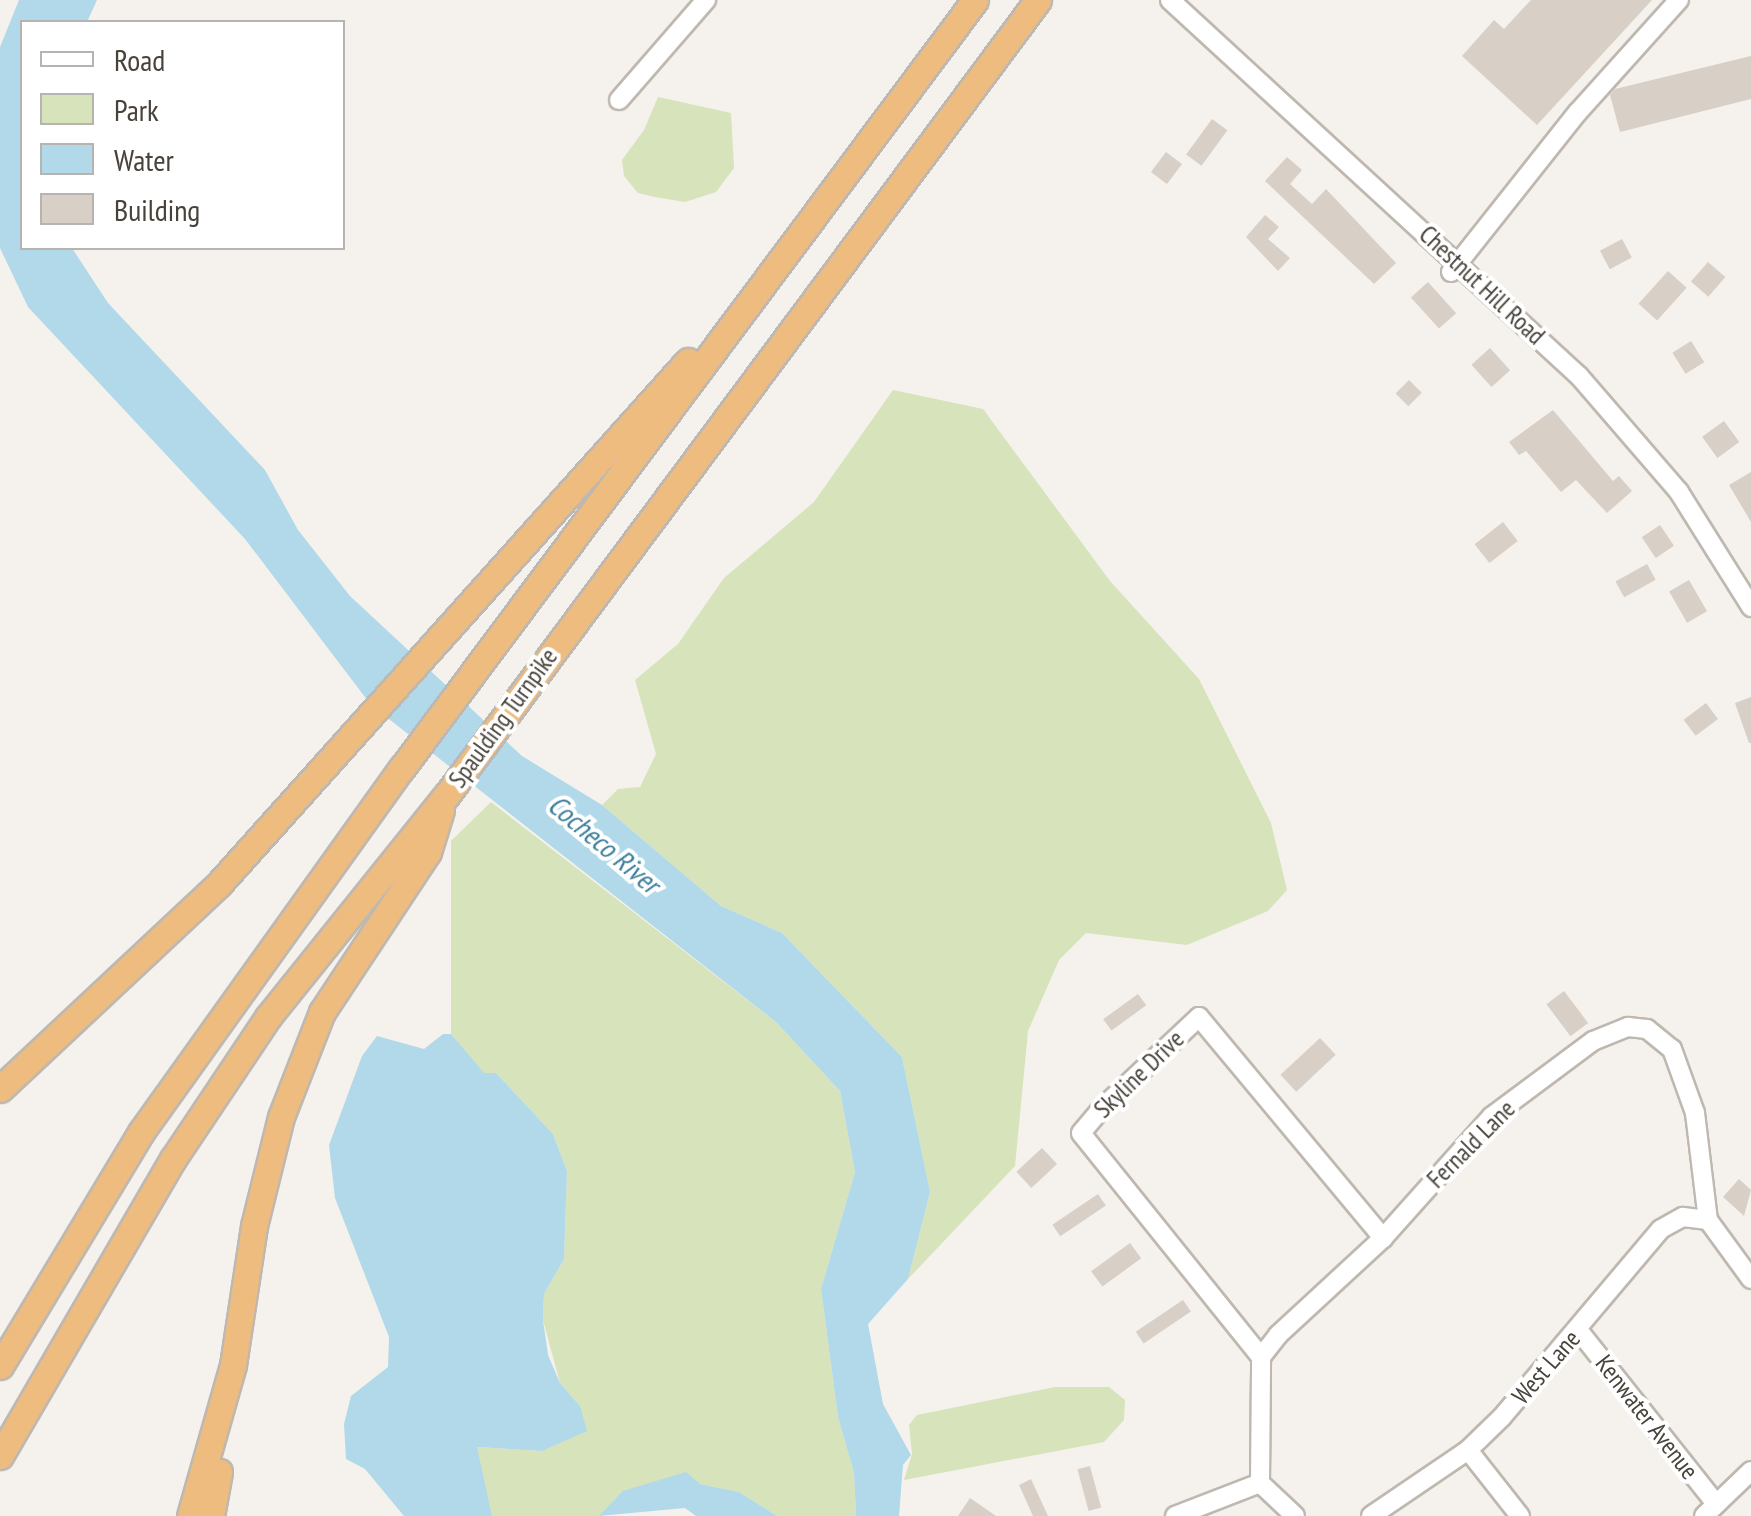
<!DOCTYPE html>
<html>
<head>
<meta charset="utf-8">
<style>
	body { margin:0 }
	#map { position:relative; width:1751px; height:1516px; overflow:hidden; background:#f5f1ed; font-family:"PT Sans Narrow",sans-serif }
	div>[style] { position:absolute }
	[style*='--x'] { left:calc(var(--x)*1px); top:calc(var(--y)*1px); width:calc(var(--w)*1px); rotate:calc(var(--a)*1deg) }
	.green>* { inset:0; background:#d6e3bb }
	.water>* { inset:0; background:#b1d9e9 }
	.building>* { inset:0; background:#d8cfc6; transform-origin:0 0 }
	.roads { filter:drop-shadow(2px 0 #bfb8b0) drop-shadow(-2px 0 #bfb8b0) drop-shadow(0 2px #bfb8b0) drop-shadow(0 -2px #bfb8b0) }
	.minor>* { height:18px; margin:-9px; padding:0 9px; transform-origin:9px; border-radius:9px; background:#fff }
	.highway>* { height:25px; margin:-12.5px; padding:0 12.5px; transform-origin:12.5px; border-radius:12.5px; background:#eebc7f }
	span { translate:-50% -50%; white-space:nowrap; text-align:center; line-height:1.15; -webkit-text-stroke:8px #fff; paint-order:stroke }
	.street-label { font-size:25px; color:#48423b }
	.water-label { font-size:28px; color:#3a7d9a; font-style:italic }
	.legend { position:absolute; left:20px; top:20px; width:325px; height:230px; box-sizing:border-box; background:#fff; border:2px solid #b6b3b1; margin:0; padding:12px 18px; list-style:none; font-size:30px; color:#48423b }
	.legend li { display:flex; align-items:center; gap:20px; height:50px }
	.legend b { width:50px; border:2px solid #b6b3b1 }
</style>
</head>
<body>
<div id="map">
	<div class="green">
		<div style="clip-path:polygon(658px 97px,731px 113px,734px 168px,716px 192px,685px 202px,655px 197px,638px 193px,624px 176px,622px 160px,644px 130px)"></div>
		<div style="clip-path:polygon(893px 390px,983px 409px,1110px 581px,1199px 679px,1271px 823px,1287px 890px,1268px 911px,1187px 945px,1086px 933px,1059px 960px,1028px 1031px,1015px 1166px,908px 1279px,930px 1192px,902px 1057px,782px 933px,721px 906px,602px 805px,618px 789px,640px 787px,656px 754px,635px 680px,678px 644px,724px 578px,814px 502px)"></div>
		<div style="clip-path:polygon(491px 802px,777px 1023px,840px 1091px,855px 1172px,821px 1289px,838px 1417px,854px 1473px,856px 1516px,777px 1516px,739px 1492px,700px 1484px,599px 1516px,492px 1516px,476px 1447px,542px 1451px,580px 1406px,560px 1383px,543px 1320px,544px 1294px,564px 1259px,567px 1171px,553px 1134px,496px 1073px,484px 1074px,451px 1034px,451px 841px)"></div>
		<div style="clip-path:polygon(1055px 1387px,1109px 1387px,1125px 1400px,1124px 1420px,1104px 1442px,904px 1480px,912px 1454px,909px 1425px,917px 1415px)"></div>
	</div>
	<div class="water">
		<div style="clip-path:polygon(19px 0,97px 0,87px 22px,22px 22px,22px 248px,72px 248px,108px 303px,265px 470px,298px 530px,350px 596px,522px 756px,602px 805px,721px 906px,782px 933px,902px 1057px,930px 1192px,908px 1279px,868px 1324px,883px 1404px,911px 1455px,903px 1465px,899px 1516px,856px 1516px,854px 1473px,838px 1417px,821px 1289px,855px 1172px,840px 1091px,777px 1023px,371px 705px,245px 539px,28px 307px,0 248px,0 47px)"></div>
		<div style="clip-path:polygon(443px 1034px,451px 1034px,484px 1073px,496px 1073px,553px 1134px,567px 1171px,564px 1259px,544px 1294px,543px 1320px,548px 1355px,560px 1383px,580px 1406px,587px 1431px,542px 1451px,477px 1447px,492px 1516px,404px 1516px,365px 1469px,346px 1459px,344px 1424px,351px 1396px,388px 1367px,389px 1337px,335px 1198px,329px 1145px,362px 1056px,377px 1036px,424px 1049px)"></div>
		<div style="clip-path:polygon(686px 1472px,700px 1484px,739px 1492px,777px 1516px,696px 1516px,685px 1508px,599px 1516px,623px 1491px)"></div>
	</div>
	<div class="building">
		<div style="clip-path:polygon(1531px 0,1652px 0,1537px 125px,1462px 56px,1494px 20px,1504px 29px)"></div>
		<div style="clip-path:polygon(1751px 56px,1751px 99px,1620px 132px,1610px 95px,1615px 89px)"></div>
		<div style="left:1212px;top:119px;width:19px;height:44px;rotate:36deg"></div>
		<div style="left:1166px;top:152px;width:20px;height:25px;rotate:37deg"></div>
		<div style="clip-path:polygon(1287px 157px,1302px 170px,1290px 184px,1312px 204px,1326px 189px,1396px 263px,1374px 284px,1265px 181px)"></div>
		<div style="clip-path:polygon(1265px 215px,1279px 227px,1268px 239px,1290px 258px,1278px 271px,1246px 237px)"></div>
		<div style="left:1622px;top:239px;width:21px;height:25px;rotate:62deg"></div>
		<div style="left:1708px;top:262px;width:23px;height:26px;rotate:41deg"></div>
		<div style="left:1668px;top:271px;width:25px;height:44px;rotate:42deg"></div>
		<div style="left:1428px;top:282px;width:42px;height:23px;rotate:48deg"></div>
		<div style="left:1691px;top:341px;width:25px;height:22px;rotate:58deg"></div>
		<div style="left:1490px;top:348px;width:30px;height:25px;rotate:48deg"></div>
		<div style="left:1409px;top:380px;width:18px;height:19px;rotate:45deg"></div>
		<div style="clip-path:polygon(1553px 410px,1613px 481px,1619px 476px,1632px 491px,1607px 513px,1576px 480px,1561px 492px,1526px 451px,1519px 455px,1509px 442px)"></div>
		<div style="left:1724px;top:421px;width:26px;height:27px;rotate:54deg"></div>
		<div style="clip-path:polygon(1751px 472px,1751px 522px,1729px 485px)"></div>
		<div style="left:1503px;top:522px;width:24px;height:36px;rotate:52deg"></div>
		<div style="left:1660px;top:525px;width:25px;height:22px;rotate:56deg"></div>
		<div style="left:1647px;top:564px;width:18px;height:36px;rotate:61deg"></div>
		<div style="left:1689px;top:580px;width:36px;height:23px;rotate:60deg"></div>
		<div style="clip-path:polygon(1751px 697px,1751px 743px,1749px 743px,1735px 703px)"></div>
		<div style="left:1706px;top:703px;width:20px;height:28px;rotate:53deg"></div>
		<div style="left:1564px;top:991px;width:40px;height:22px;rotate:53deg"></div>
		<div style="left:1138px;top:994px;width:14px;height:43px;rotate:54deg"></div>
		<div style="left:1320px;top:1038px;width:23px;height:54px;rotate:47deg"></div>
		<div style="left:1042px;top:1148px;width:22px;height:35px;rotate:47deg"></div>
		<div style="clip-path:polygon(1739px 1179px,1751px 1190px,1744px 1216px,1723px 1197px)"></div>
		<div style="left:1098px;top:1194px;width:14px;height:55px;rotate:56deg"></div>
		<div style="left:1130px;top:1243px;width:19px;height:48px;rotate:54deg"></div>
		<div style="left:1183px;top:1300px;width:14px;height:57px;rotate:56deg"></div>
		<div style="left:1090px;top:1466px;width:43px;height:13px;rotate:75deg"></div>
		<div style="clip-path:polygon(1031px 1479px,1048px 1516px,1033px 1516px,1019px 1485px)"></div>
		<div style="clip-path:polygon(970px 1498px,996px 1516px,958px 1516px)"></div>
	</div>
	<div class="roads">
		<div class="minor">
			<div style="--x:1170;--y:0;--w:556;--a:42.59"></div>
			<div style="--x:1579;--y:376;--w:153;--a:49.2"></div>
			<div style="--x:1679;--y:492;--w:136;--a:57.9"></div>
			<div style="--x:619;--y:100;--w:133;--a:-49"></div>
			<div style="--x:1451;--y:272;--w:204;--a:-51.6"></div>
			<div style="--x:1578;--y:112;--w:151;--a:-48"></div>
			<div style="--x:1708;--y:1220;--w:73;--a:53.9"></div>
			<div style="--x:1579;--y:1331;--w:221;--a:51.6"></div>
			<div style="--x:1261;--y:1357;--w:287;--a:-128.8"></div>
			<div style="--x:1081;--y:1133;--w:33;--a:-50"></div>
			<div style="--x:1102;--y:1108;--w:133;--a:-43.2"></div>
			<div style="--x:1199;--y:1017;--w:288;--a:50.2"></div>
			<div style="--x:1468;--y:1450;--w:84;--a:51.8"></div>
			<div style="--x:1260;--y:1483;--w:126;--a:-89.5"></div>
			<div style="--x:1261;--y:1357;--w:28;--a:-52"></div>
			<div style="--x:1278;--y:1335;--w:143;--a:-42.7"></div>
			<div style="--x:1383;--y:1238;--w:162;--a:-48.2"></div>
			<div style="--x:1491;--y:1117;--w:127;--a:-36.7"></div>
			<div style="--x:1593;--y:1041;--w:38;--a:-22"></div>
			<div style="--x:1628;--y:1027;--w:19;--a:6"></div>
			<div style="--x:1647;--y:1029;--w:32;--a:39"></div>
			<div style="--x:1672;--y:1049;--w:68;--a:70.2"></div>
			<div style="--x:1695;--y:1113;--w:108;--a:83.1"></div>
			<div style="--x:1260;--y:1483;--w:48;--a:43.3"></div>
			<div style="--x:1175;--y:1516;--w:91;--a:-21.2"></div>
			<div style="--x:1371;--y:1516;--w:117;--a:-34.2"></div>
			<div style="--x:1468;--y:1450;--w:47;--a:-44.1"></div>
			<div style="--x:1502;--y:1417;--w:246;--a:-49.8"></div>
			<div style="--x:1661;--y:1229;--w:25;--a:-29"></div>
			<div style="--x:1683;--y:1217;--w:25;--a:7"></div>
			<div style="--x:1704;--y:1516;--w:65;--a:-43.8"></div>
		</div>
		<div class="highway">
			<div style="--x:0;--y:1089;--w:299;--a:-43.1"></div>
			<div style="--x:218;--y:885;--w:704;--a:-48.11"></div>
			<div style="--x:0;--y:1366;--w:273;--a:-58.9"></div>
			<div style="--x:141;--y:1132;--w:448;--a:-54.4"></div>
			<div style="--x:402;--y:768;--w:958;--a:-53.27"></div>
			<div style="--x:0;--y:1456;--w:344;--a:-59.8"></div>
			<div style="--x:173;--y:1159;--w:171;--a:-56.2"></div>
			<div style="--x:268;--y:1017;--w:284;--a:-51.2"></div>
			<div style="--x:446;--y:796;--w:992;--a:-53.36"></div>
			<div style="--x:190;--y:1516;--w:157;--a:-74.1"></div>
			<div style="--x:233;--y:1365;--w:141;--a:-81.4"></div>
			<div style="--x:254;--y:1226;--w:112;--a:-76.1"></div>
			<div style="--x:281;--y:1117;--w:113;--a:-68.7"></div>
			<div style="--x:322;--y:1012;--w:192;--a:-56.5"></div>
			<div style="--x:428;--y:852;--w:44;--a:-72.8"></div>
			<div style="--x:211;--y:1516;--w:45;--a:-79.7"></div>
		</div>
	</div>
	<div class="street-label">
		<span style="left:1482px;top:285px;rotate:43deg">Chestnut Hill Road</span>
		<span style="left:503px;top:718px;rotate:-54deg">Spaulding Turnpike</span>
		<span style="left:1139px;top:1074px;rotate:-44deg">Skyline Drive</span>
		<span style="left:1471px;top:1144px;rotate:-45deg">Fernald Lane</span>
		<span style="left:1546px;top:1367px;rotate:-49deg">West Lane</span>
		<span style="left:1647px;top:1417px;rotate:52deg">Kenwater Avenue</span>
	</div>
	<div class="water-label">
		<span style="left:604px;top:844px;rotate:40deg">Cocheco River</span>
	</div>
	<ul class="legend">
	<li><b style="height:12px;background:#fff"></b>Road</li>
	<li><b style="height:28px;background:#d6e3bb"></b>Park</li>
	<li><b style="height:28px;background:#b1d9e9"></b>Water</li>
	<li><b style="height:28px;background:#d8cfc6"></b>Building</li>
	</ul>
</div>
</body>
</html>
